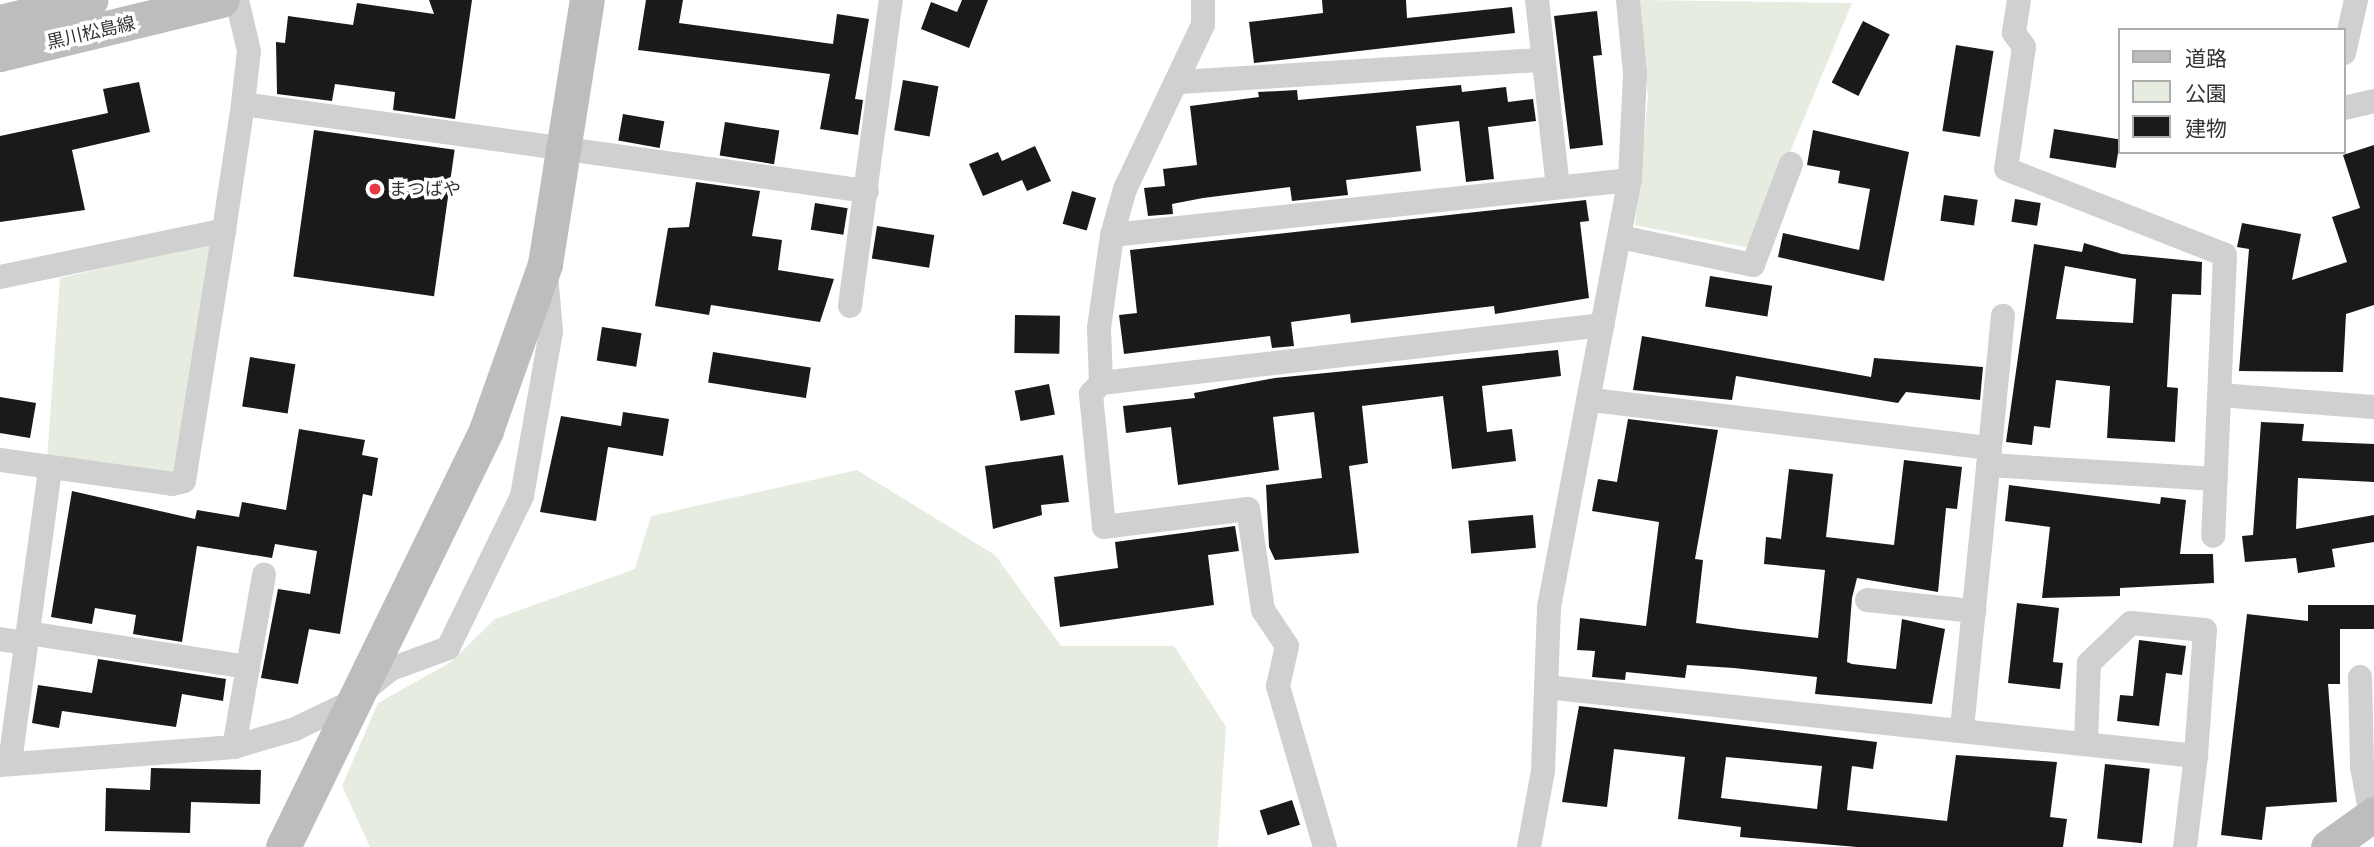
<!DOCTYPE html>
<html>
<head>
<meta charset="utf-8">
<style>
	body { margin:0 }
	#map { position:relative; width:2374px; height:847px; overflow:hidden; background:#fff; font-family:Signika,"Noto Sans JP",sans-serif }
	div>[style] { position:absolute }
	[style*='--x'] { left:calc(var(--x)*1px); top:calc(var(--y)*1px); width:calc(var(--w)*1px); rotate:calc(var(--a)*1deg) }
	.green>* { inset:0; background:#e6ecdf }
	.building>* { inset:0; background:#1a1a1a; transform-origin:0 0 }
	.street>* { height:24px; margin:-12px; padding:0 12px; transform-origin:12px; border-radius:12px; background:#d0d0d0 }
	.secondary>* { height:35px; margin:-17.5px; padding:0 17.5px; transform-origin:17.5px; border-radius:17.5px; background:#bdbdbd }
	.dots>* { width:19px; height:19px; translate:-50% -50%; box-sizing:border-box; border:4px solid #fff; border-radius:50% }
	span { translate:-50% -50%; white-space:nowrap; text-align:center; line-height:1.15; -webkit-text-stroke:7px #fff; paint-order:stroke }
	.street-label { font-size:18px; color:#333 }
	.poi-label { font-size:18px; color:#333 }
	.left { translate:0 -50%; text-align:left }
	.legend { position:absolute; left:2118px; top:28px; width:228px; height:126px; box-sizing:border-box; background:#fff; border:2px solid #adadad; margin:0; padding:9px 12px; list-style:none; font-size:21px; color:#333 }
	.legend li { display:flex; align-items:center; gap:14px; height:35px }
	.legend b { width:35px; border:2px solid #adadad }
</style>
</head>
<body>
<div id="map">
	<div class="green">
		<div style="clip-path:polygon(1639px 0,1852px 3px,1750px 248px,1635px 225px,1648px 98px)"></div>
		<div style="clip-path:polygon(211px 243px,175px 475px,47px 460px,60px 278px)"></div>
		<div style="clip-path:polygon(857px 470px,995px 555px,1061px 646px,1174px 646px,1226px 727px,1218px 847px,370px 847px,342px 786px,378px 703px,451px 662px,495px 619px,635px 569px,651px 516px)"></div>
	</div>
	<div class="building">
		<div style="clip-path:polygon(429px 0,472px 0,455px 119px,393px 110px,395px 92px,335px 84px,332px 101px,277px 94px,276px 42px,285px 43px,288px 16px,353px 25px,357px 3px,434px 14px)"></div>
		<div style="clip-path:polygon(646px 0,683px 0,679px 23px,833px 44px,837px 14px,869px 19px,855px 99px,863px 100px,858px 135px,820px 129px,830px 74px,638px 50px)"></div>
		<div style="clip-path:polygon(962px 0,988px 0,969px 48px,921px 29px,931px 2px,957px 12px)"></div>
		<div style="clip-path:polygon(1322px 0,1406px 0,1407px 18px,1512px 7px,1515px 33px,1254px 63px,1249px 22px,1323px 13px)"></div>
		<div style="clip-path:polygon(1597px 11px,1602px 55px,1593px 56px,1603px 145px,1570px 149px,1554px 16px)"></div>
		<div style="left:1863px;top:21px;width:30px;height:69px;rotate:27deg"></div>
		<div style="left:1956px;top:45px;width:38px;height:87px;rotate:9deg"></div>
		<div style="left:903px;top:80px;width:36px;height:51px;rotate:10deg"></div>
		<div style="clip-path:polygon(139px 82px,150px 132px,72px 150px,85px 210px,0 222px,0 136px,108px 113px,103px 89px)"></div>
		<div style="clip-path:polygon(1461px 85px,1462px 92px,1506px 87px,1508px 102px,1533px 99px,1536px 121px,1488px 127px,1494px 179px,1466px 182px,1459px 121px,1416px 126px,1421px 171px,1346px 180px,1348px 195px,1292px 201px,1290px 187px,1203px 198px,1172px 204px,1173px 214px,1148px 216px,1144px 188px,1165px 186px,1163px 169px,1197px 165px,1190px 106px,1259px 97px,1258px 92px,1297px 90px,1298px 100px)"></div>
		<div style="left:623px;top:114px;width:42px;height:27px;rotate:10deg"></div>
		<div style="left:725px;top:122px;width:55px;height:34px;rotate:9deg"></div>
		<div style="left:2054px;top:129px;width:67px;height:29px;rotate:9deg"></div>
		<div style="left:314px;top:130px;width:142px;height:148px;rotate:8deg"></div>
		<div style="clip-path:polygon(1813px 130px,1909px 152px,1884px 281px,1778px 257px,1783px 233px,1859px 250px,1870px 189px,1838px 183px,1840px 171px,1807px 165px)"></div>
		<div style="clip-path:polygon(2374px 145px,2374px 305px,2346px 314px,2343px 372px,2239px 371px,2249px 249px,2237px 247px,2242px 223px,2301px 234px,2292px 280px,2347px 262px,2332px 217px,2360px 208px,2343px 155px)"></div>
		<div style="clip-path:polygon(1035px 146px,1051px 181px,1027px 191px,1022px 180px,983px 196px,969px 164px,998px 152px,1002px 161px)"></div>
		<div style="clip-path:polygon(696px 182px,760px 191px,752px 236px,782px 240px,778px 270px,834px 279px,820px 322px,711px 305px,709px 315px,655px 306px,668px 228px,689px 227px)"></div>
		<div style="left:1072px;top:191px;width:25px;height:34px;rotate:16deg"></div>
		<div style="left:1944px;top:195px;width:34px;height:26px;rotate:8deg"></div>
		<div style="left:2015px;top:199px;width:26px;height:23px;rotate:9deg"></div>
		<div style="clip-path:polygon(1586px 200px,1589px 221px,1580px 222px,1589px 298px,1495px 314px,1494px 306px,1351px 323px,1350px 314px,1291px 322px,1294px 346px,1272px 348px,1270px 336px,1124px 354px,1119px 315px,1137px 313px,1130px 250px)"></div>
		<div style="left:815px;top:203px;width:33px;height:27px;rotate:9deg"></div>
		<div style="left:877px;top:226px;width:58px;height:33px;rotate:9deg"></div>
		<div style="clip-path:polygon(evenodd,2084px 243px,2122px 254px,2202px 262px,2201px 295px,2172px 294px,2167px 387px,2178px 388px,2175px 442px,2107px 438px,2110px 386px,2056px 380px,2050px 428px,2034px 426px,2032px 445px,2006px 442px,2034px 244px,2082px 252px,2084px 243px,2065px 266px,2136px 279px,2133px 323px,2056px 319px,2065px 266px)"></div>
		<div style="left:1710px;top:276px;width:63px;height:31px;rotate:9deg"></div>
		<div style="left:1015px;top:315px;width:45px;height:38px;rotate:1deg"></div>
		<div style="left:602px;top:327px;width:40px;height:34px;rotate:9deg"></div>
		<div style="clip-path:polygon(1642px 336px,1871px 377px,1874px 358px,1983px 367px,1980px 400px,1906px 392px,1898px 403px,1736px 376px,1732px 400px,1633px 390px)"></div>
		<div style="clip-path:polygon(1558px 350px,1561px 376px,1482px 386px,1487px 432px,1512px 429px,1516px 461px,1452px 469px,1443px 396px,1362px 406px,1368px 463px,1349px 466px,1359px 553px,1275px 560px,1269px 547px,1266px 485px,1322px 478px,1314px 412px,1273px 417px,1279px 470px,1178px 485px,1171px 427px,1126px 433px,1123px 406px,1195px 398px,1194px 393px,1275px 378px)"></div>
		<div style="left:713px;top:352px;width:99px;height:31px;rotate:9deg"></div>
		<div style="left:250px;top:357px;width:46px;height:50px;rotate:9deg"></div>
		<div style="left:1049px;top:384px;width:31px;height:35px;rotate:79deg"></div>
		<div style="clip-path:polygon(0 397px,36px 403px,30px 438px,0 433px)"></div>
		<div style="clip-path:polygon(623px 412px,669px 419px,663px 456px,608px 447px,596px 521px,540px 512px,561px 416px,621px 426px)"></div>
		<div style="clip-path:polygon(1628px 419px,1718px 430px,1695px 559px,1703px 560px,1696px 623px,1739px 629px,1818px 638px,1825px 570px,1764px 564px,1766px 537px,1781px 539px,1789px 469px,1833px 474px,1826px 537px,1894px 545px,1904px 460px,1962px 467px,1957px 509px,1946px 508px,1938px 592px,1857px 578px,1852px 598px,1847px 662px,1852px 664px,1896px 669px,1902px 619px,1945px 629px,1932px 704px,1815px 694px,1817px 677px,1734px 668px,1687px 665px,1685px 678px,1626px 672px,1625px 680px,1592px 677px,1595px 651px,1577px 650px,1580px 618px,1646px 626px,1659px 522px,1592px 511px,1598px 479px,1617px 482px)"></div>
		<div style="clip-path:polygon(2261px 422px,2304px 424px,2302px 441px,2374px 444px,2374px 482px,2298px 478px,2296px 529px,2374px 515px,2374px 542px,2332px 549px,2335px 567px,2298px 573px,2296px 558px,2245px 562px,2242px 536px,2253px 535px)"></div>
		<div style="clip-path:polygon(299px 429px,365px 440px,362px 455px,378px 458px,372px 496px,363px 494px,340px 634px,309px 629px,298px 684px,261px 678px,278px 589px,310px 594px,317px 551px,275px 544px,272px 558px,197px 546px,182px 642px,133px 634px,136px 615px,95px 608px,92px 624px,51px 617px,72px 491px,195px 519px,197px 510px,239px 517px,242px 502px,286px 510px)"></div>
		<div style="clip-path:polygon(1063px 455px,1069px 502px,1041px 505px,1042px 515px,993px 529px,985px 466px)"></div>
		<div style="clip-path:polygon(2009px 485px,2160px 504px,2161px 497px,2186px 500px,2180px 554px,2213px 554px,2214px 583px,2120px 588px,2120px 596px,2042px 598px,2050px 527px,2005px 521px)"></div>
		<div style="left:1533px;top:515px;width:33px;height:65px;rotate:85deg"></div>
		<div style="clip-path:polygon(1235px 526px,1239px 551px,1208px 555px,1214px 605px,1060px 627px,1054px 577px,1118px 568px,1115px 542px)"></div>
		<div style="clip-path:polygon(2017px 603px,2059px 608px,2053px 662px,2063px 663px,2060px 689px,2008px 683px)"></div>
		<div style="clip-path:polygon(2308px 605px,2374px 605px,2374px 629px,2340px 629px,2340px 684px,2328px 684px,2337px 802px,2266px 807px,2262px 840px,2221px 835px,2247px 614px,2308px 621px)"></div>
		<div style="clip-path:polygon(2139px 640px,2186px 646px,2182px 675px,2166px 673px,2159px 726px,2117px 721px,2120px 695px,2133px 696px)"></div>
		<div style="clip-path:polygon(98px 659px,226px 679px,223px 701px,182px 694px,176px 727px,62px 711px,59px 728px,32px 723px,38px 685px,92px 693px)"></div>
		<div style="clip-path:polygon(evenodd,1579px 706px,1877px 742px,1873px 769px,1852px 766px,1847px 810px,1947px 821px,1956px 755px,2057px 762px,2050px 817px,2067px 819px,2063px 847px,1857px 847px,1740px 837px,1741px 827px,1678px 819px,1685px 757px,1614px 749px,1607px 807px,1562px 802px,1579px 706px,1726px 757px,1822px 766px,1817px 809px,1721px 798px,1726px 757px)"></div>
		<div style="left:2105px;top:764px;width:45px;height:75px;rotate:6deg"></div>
		<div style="clip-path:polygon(151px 768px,261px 770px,260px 804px,191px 802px,190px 833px,105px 831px,106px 788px,150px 790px)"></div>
		<div style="left:1292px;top:800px;width:26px;height:34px;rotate:72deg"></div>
	</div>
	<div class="street">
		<div style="--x:237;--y:0;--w:52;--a:76.8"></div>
		<div style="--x:249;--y:51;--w:53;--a:96.5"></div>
		<div style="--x:243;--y:104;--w:630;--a:7.94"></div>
		<div style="--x:1537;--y:0;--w:188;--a:83.6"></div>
		<div style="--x:2019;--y:0;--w:33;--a:99"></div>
		<div style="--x:2014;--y:33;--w:17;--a:54"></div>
		<div style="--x:2024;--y:47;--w:123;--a:98.4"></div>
		<div style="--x:2006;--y:169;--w:235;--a:21.4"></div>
		<div style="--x:2225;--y:255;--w:281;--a:92.4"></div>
		<div style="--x:2344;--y:53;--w:54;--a:-77.2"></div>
		<div style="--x:1180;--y:82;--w:364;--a:-3.5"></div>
		<div style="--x:2344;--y:108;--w:31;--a:-13"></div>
		<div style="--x:1112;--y:235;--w:521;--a:-6.06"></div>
		<div style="--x:1620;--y:237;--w:136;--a:11.9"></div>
		<div style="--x:1753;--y:265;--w:108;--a:-69.4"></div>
		<div style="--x:0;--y:277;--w:229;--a:-11.8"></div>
		<div style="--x:224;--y:230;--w:127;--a:-81.4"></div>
		<div style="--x:850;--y:306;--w:309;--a:-82.4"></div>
		<div style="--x:1101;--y:383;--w:55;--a:-92.1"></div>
		<div style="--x:1099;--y:328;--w:94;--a:-82"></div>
		<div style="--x:1112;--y:235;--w:48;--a:-74.2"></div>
		<div style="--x:1125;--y:189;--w:182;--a:-64.6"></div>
		<div style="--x:1203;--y:25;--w:25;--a:-90"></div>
		<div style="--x:2220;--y:395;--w:154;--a:4.5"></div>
		<div style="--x:1592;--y:400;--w:401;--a:6.9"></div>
		<div style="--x:1990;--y:448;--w:282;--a:95.7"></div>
		<div style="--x:1990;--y:448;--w:133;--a:-84.4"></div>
		<div style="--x:0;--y:460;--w:174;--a:7.9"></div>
		<div style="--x:172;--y:484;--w:12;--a:-14"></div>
		<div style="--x:184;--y:481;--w:254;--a:-80.9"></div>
		<div style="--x:1988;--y:465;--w:228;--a:3.5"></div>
		<div style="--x:1867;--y:600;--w:108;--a:5.9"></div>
		<div style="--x:28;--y:633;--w:223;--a:8.8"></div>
		<div style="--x:0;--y:639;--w:26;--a:9"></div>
		<div style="--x:2360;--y:677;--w:90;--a:88.7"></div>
		<div style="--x:2362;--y:767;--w:49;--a:79.4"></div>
		<div style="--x:1546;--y:687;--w:654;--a:6.06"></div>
		<div style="--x:2196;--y:756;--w:92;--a:96.9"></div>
		<div style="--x:2086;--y:743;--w:80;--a:-87.9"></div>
		<div style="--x:2089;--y:663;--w:58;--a:-43.6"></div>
		<div style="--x:2131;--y:623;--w:74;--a:5.4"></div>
		<div style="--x:2205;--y:630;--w:126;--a:94.1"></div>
		<div style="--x:234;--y:747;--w:175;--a:-80.1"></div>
		<div style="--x:10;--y:762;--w:296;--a:-82.2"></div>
		<div style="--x:0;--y:765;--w:235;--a:-4.4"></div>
		<div style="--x:234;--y:747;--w:64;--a:-16.4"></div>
		<div style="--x:295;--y:729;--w:60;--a:-25.7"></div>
		<div style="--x:349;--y:703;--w:54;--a:-39"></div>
		<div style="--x:391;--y:669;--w:61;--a:-20.2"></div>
		<div style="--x:448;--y:648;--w:169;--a:-64"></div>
		<div style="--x:522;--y:496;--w:167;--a:-80"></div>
		<div style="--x:551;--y:332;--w:58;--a:-94.9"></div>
		<div style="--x:1325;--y:847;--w:168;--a:-106.3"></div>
		<div style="--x:1278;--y:686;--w:41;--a:-77.3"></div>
		<div style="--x:1287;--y:646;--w:43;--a:-123.7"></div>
		<div style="--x:1263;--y:610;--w:102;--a:-98.4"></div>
		<div style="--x:1248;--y:509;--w:145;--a:172.9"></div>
		<div style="--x:1104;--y:527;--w:134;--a:-95.6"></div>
		<div style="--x:1091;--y:394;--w:15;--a:-48"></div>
		<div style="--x:1101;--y:383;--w:505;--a:-6.59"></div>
		<div style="--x:1529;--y:847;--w:77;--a:-79.6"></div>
		<div style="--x:1543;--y:771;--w:164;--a:-87.9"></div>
		<div style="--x:1549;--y:607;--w:435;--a:-79.3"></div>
		<div style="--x:1630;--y:180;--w:107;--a:-87.3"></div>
		<div style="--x:1635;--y:73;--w:73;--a:-95.5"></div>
	</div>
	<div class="secondary">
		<div style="--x:0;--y:22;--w:93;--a:-13.7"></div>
		<div style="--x:0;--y:54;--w:228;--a:-13.7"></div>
		<div style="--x:283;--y:847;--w:464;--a:-64"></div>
		<div style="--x:486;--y:430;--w:176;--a:-70.4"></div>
		<div style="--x:545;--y:264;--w:267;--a:-81"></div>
		<div style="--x:2328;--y:847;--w:57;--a:-35.7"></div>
	</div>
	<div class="dots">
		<div style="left:375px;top:189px;background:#e63946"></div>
	</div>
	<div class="street-label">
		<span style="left:91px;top:33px;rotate:-13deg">黒川松島線</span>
	</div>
	<div class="poi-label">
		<span class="left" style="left:389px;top:189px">まつばや</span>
	</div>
	<ul class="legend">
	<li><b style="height:9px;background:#bdbdbd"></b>道路</li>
	<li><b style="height:19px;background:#e6ecdf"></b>公園</li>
	<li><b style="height:19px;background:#1a1a1a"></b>建物</li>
	</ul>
</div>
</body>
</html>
